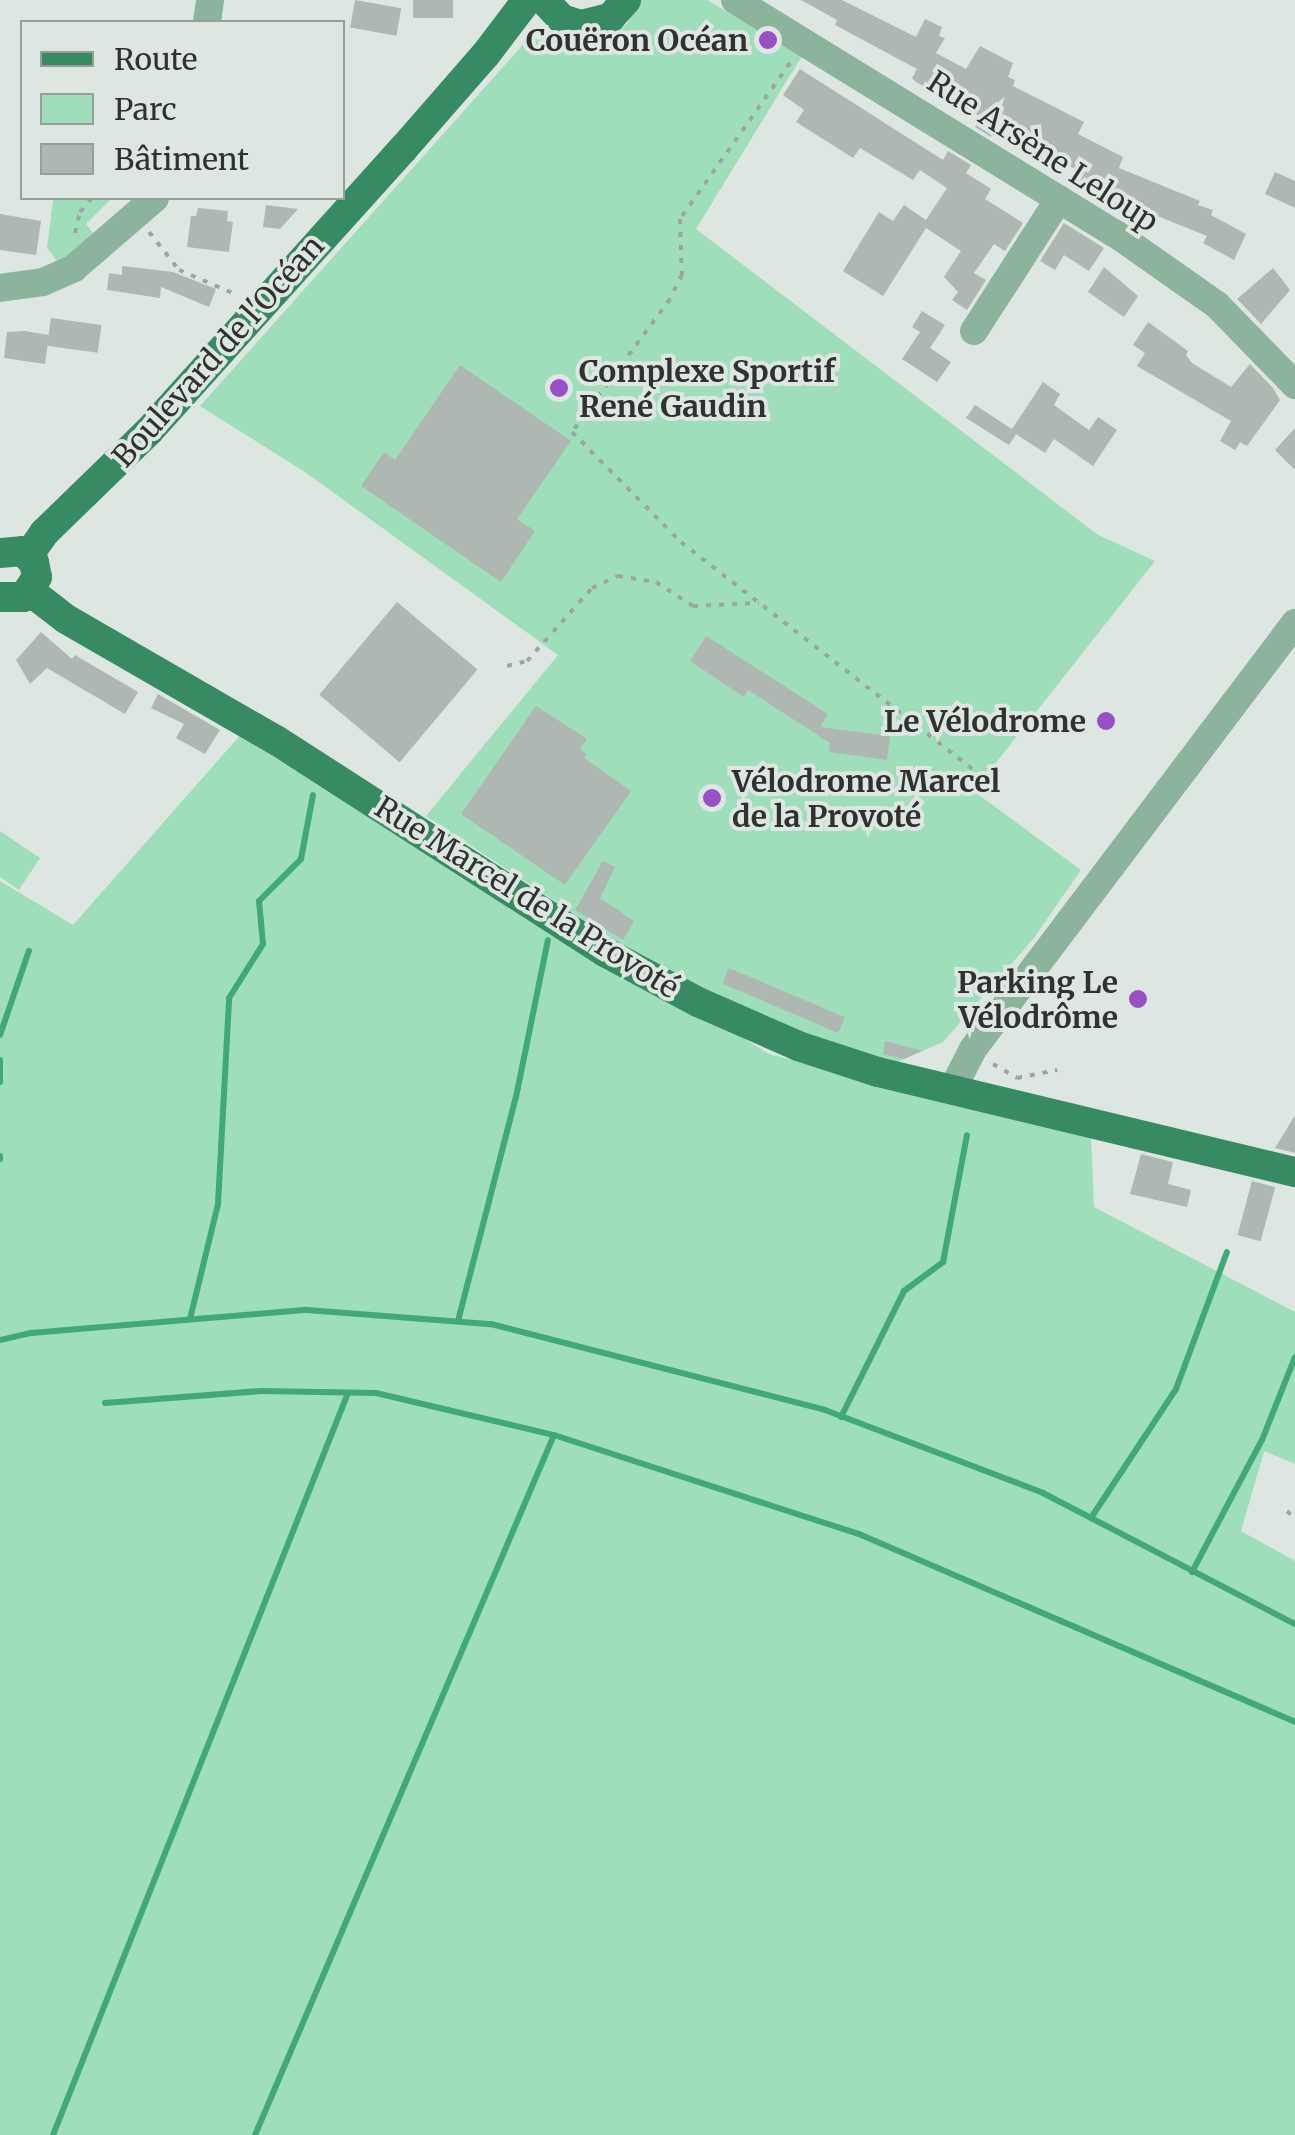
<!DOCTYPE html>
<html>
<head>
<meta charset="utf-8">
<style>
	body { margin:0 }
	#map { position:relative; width:1295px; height:2135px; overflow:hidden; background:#dee6e1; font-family:Merriweather,serif }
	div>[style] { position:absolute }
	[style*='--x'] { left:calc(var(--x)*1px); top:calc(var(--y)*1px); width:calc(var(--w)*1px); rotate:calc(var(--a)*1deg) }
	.green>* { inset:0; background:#9edeba }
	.stream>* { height:6px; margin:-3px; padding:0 3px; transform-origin:3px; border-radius:3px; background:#41a877 }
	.building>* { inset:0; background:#afb7b2; transform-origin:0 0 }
	.path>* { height:4px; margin-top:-2px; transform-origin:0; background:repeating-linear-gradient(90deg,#9ea4a0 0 5px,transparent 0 13px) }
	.minor>* { height:28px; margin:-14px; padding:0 14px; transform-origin:14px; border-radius:14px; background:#8cb49d }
	.major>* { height:30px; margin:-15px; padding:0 15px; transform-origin:15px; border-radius:15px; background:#378b62 }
	.dots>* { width:28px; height:28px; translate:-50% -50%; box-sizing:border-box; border:5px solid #dee6e1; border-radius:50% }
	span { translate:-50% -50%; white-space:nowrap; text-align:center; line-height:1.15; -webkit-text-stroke:8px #dee6e1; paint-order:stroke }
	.poi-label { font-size:30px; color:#2f3230; font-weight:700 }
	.right { translate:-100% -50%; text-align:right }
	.left { translate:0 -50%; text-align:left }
	.street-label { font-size:30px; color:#2f3230 }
	.legend { position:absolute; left:20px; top:20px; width:325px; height:180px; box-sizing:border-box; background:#dee6e1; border:2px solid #989e9a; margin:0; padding:12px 18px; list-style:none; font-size:30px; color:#2f3230 }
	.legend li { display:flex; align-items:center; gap:20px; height:50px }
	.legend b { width:50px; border:2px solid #989e9a }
</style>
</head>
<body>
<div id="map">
	<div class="green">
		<div style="clip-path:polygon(640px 0,707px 0,802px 56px,696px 229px,1098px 535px,1155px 561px,984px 778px,960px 781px,1081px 870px,1034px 938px,943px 1042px,897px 1062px,788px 1028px,709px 993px,626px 948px,426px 816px,558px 655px,305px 472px,200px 406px,528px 39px,596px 41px,627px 24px)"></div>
		<div style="clip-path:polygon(63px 198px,112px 198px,86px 224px,96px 237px,78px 255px,58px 262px,47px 248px,53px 200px)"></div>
		<div style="clip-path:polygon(244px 731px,769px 1054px,1091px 1135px,1094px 1207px,1295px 1312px,1295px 1464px,1264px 1451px,1241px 1531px,1295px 1561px,1295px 2135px,0 2135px,0 881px,73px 925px)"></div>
		<div style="clip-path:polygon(0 831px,40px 858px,19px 890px,0 877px)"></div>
	</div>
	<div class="stream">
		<div style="--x:0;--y:1035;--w:89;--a:-71"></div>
		<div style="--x:0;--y:1060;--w:22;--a:90"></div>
		<div style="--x:0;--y:1156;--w:3;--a:90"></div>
		<div style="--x:190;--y:1319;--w:118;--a:-76.3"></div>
		<div style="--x:218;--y:1204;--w:206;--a:-86.9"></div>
		<div style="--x:229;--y:998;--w:64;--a:-57.8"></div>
		<div style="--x:263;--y:944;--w:43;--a:-95.3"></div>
		<div style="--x:259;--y:901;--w:59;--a:-45"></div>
		<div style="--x:301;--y:859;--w:65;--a:-79.4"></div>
		<div style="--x:458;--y:1321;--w:231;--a:-75.5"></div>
		<div style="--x:516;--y:1097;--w:160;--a:-78.5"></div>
		<div style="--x:0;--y:1340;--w:32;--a:-13"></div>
		<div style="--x:31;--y:1333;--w:277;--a:-4.8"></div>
		<div style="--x:307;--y:1310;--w:185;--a:4.4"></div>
		<div style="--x:491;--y:1324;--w:345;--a:14.4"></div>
		<div style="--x:825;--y:1410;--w:233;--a:20.8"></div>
		<div style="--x:1043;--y:1493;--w:284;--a:27.5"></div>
		<div style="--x:105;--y:1403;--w:157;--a:-4.4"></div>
		<div style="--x:262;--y:1391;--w:114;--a:1"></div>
		<div style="--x:376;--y:1393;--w:183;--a:13.3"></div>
		<div style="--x:554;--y:1435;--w:321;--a:18"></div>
		<div style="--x:859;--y:1534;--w:475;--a:23.3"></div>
		<div style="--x:841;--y:1417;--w:141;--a:-63.4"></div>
		<div style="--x:904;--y:1291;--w:49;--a:-36.6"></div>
		<div style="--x:943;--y:1262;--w:129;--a:-79.3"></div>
		<div style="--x:1091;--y:1518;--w:154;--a:-56.6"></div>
		<div style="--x:1176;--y:1389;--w:146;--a:-69.6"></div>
		<div style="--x:1192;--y:1572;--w:149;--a:-62.1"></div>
		<div style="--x:1262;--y:1440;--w:89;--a:-68.3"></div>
		<div style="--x:53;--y:2135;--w:798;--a:-68.32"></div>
		<div style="--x:255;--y:2135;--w:761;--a:-66.87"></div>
	</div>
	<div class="building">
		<div style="left:355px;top:0;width:47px;height:28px;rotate:10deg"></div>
		<div style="left:413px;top:0;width:40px;height:18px"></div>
		<div style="clip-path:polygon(801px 0,842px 0,916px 37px,925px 19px,942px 27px,939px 36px,945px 38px,936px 53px,966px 69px,980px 46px,1013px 63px,1008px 77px,1015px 80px,1013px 86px,1084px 122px,1078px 134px,1123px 157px,1119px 168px,1200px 201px,1198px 205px,1213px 210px,1211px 215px,1246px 234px,1234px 260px,1203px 243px,1207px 236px,1078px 184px,1084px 173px,1028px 146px,1030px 139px,997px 123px,991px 137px,975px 127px,981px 117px,916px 82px,912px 78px,917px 69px,835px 25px,837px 20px)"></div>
		<div style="clip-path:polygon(800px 69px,943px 160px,948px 151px,971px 165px,966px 173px,991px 189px,985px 199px,1023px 223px,1005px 251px,994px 244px,974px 273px,986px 280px,967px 310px,952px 300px,958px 292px,944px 277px,961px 251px,926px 228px,883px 296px,843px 271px,879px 212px,893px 221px,904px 205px,926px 220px,947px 188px,920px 170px,913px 180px,860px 148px,853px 158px,796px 122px,804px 110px,783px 95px)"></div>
		<div style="clip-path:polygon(1275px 172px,1295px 181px,1295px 208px,1265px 194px)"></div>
		<div style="clip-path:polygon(266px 205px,298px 209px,280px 229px,263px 227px)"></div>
		<div style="clip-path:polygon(198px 208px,228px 211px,227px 221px,233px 222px,229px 252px,187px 247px,191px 216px,196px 216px)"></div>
		<div style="clip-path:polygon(0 214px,41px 221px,36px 255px,0 250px)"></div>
		<div style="clip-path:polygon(1064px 223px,1104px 248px,1089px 271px,1064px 255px,1055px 270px,1040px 261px)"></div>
		<div style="clip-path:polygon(122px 266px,173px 272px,216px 289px,209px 307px,161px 287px,160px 298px,107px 290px,109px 273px,122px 275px)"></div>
		<div style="clip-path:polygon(1104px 267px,1138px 296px,1124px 317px,1088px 292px)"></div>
		<div style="clip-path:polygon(1273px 268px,1290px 290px,1261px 324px,1237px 299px)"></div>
		<div style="clip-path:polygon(922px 311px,945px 325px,930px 348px,951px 362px,937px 382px,902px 359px,920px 332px,912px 327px)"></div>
		<div style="left:51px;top:318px;width:51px;height:28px;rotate:8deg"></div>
		<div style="clip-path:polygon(1148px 322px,1188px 351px,1186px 355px,1192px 363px,1231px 387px,1250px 364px,1273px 388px,1280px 400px,1247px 446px,1240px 442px,1235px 450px,1220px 441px,1231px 421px,1137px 366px,1145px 353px,1133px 345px)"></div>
		<div style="clip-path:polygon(25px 331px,49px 335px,45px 364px,4px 358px,7px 332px)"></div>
		<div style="clip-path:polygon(460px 365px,571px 441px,517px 519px,535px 531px,501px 582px,361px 486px,384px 452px,395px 460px)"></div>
		<div style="clip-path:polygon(1043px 382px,1060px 394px,1054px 405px,1089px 430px,1098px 417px,1117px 430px,1093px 466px,1054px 439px,1045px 453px,1016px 434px,1009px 445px,966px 418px,975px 405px,1012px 429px)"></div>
		<div style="clip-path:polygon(1295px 428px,1295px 470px,1275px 450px)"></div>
		<div style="left:397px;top:602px;width:105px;height:121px;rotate:40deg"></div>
		<div style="clip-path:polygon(41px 632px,72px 659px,75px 655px,138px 692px,125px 714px,47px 668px,30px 684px,16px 660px)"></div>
		<div style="clip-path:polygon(706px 636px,828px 714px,820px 727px,890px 736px,887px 760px,829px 752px,830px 743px,748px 690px,744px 697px,690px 661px)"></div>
		<div style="clip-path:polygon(158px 694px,220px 730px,205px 754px,176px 738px,184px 724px,151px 708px)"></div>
		<div style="clip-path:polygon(536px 706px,587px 739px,580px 749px,587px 754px,584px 758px,631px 791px,565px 885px,461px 814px)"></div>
		<div style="clip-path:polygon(603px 861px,615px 867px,600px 898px,634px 921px,623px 940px,575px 910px)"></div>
		<div style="left:729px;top:968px;width:126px;height:17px;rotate:23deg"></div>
		<div style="clip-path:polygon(885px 1041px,922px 1051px,904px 1059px,883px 1054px)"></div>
		<div style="clip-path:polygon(1295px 1115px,1295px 1153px,1275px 1148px,1289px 1125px)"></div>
		<div style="clip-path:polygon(1141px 1154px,1173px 1162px,1168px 1184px,1191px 1190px,1187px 1207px,1130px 1194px)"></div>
		<div style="left:1252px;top:1181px;width:24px;height:56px;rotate:15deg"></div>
	</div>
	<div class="path">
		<div style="--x:790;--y:63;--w:191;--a:125.2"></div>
		<div style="--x:680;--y:219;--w:56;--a:88"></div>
		<div style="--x:682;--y:275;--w:27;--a:117"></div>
		<div style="--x:670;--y:299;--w:165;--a:126.4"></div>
		<div style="--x:572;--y:432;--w:155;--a:45.3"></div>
		<div style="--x:681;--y:542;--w:384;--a:37.9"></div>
		<div style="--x:149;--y:232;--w:48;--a:51.7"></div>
		<div style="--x:179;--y:270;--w:61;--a:23.2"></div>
		<div style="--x:75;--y:233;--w:22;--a:-77"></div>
		<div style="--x:80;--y:212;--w:18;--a:-49"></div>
		<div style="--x:507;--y:666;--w:21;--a:-14"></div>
		<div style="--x:527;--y:661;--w:98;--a:-48.3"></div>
		<div style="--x:592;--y:588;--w:29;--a:-25"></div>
		<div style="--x:618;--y:576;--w:38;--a:9"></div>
		<div style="--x:656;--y:582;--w:44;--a:33"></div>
		<div style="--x:693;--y:606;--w:66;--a:-2.6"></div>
		<div style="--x:993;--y:1064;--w:28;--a:30"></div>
		<div style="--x:1017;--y:1078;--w:41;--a:-11.3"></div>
		<div style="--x:1287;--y:1511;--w:11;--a:41"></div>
	</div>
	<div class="minor">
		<div style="--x:735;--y:0;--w:447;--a:31.6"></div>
		<div style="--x:1116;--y:234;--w:123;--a:35.1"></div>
		<div style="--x:1217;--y:305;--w:112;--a:45.7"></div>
		<div style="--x:207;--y:22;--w:22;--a:-82"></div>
		<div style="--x:0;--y:288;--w:43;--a:-7.9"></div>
		<div style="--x:43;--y:282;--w:34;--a:-24"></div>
		<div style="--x:74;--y:268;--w:107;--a:-40.8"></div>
		<div style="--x:974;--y:331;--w:157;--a:-57.2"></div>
		<div style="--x:952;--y:1090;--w:46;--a:-62.9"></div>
		<div style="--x:973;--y:1049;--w:534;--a:-52.92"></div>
	</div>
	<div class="major">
		<div style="--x:544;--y:0;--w:26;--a:47"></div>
		<div style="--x:562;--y:19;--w:20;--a:18"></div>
		<div style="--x:581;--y:25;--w:30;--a:-14"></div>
		<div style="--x:610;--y:18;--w:24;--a:-48"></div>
		<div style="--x:0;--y:553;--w:22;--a:-5"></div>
		<div style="--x:22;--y:551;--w:16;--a:43"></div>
		<div style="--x:34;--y:562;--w:15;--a:79"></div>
		<div style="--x:37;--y:577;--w:24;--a:123"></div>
		<div style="--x:24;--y:597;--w:24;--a:180"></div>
		<div style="--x:28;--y:556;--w:28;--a:-55"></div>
		<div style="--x:44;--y:533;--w:146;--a:-44.2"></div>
		<div style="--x:149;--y:431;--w:380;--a:-48"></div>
		<div style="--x:403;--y:149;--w:126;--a:-48.9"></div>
		<div style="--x:486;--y:54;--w:68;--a:-52.8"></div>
		<div style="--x:31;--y:592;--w:44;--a:37.6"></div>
		<div style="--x:66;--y:619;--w:242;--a:30"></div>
		<div style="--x:276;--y:740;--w:391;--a:32.8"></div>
		<div style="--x:605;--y:952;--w:106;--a:28.3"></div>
		<div style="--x:698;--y:1002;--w:109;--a:23.7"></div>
		<div style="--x:798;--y:1046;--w:84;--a:18"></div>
		<div style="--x:878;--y:1072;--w:429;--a:13.5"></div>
	</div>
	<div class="dots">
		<div style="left:768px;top:40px;background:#9751c5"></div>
		<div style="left:559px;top:388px;background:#9751c5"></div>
		<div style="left:1106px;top:721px;background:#9751c5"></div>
		<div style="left:712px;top:798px;background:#9751c5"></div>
		<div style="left:1138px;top:999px;background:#9751c5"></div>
	</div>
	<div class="poi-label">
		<span class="right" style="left:748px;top:40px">Couëron Océan</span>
		<span class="left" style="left:579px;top:388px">Complexe Sportif<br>René Gaudin</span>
		<span class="right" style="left:1086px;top:721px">Le Vélodrome</span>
		<span class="left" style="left:732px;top:798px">Vélodrome Marcel<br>de la Provoté</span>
		<span class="right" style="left:1118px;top:999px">Parking Le<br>Vélodrôme</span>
	</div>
	<div class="street-label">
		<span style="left:1043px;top:151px;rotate:33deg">Rue Arsène Leloup</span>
		<span style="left:218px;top:351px;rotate:-48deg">Boulevard de l'Océan</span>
		<span style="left:527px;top:897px;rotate:32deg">Rue Marcel de la Provoté</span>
	</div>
	<ul class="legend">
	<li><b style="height:12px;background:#378b62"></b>Route</li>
	<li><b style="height:28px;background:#9edeba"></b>Parc</li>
	<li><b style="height:28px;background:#afb7b2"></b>Bâtiment</li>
	</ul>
</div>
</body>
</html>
